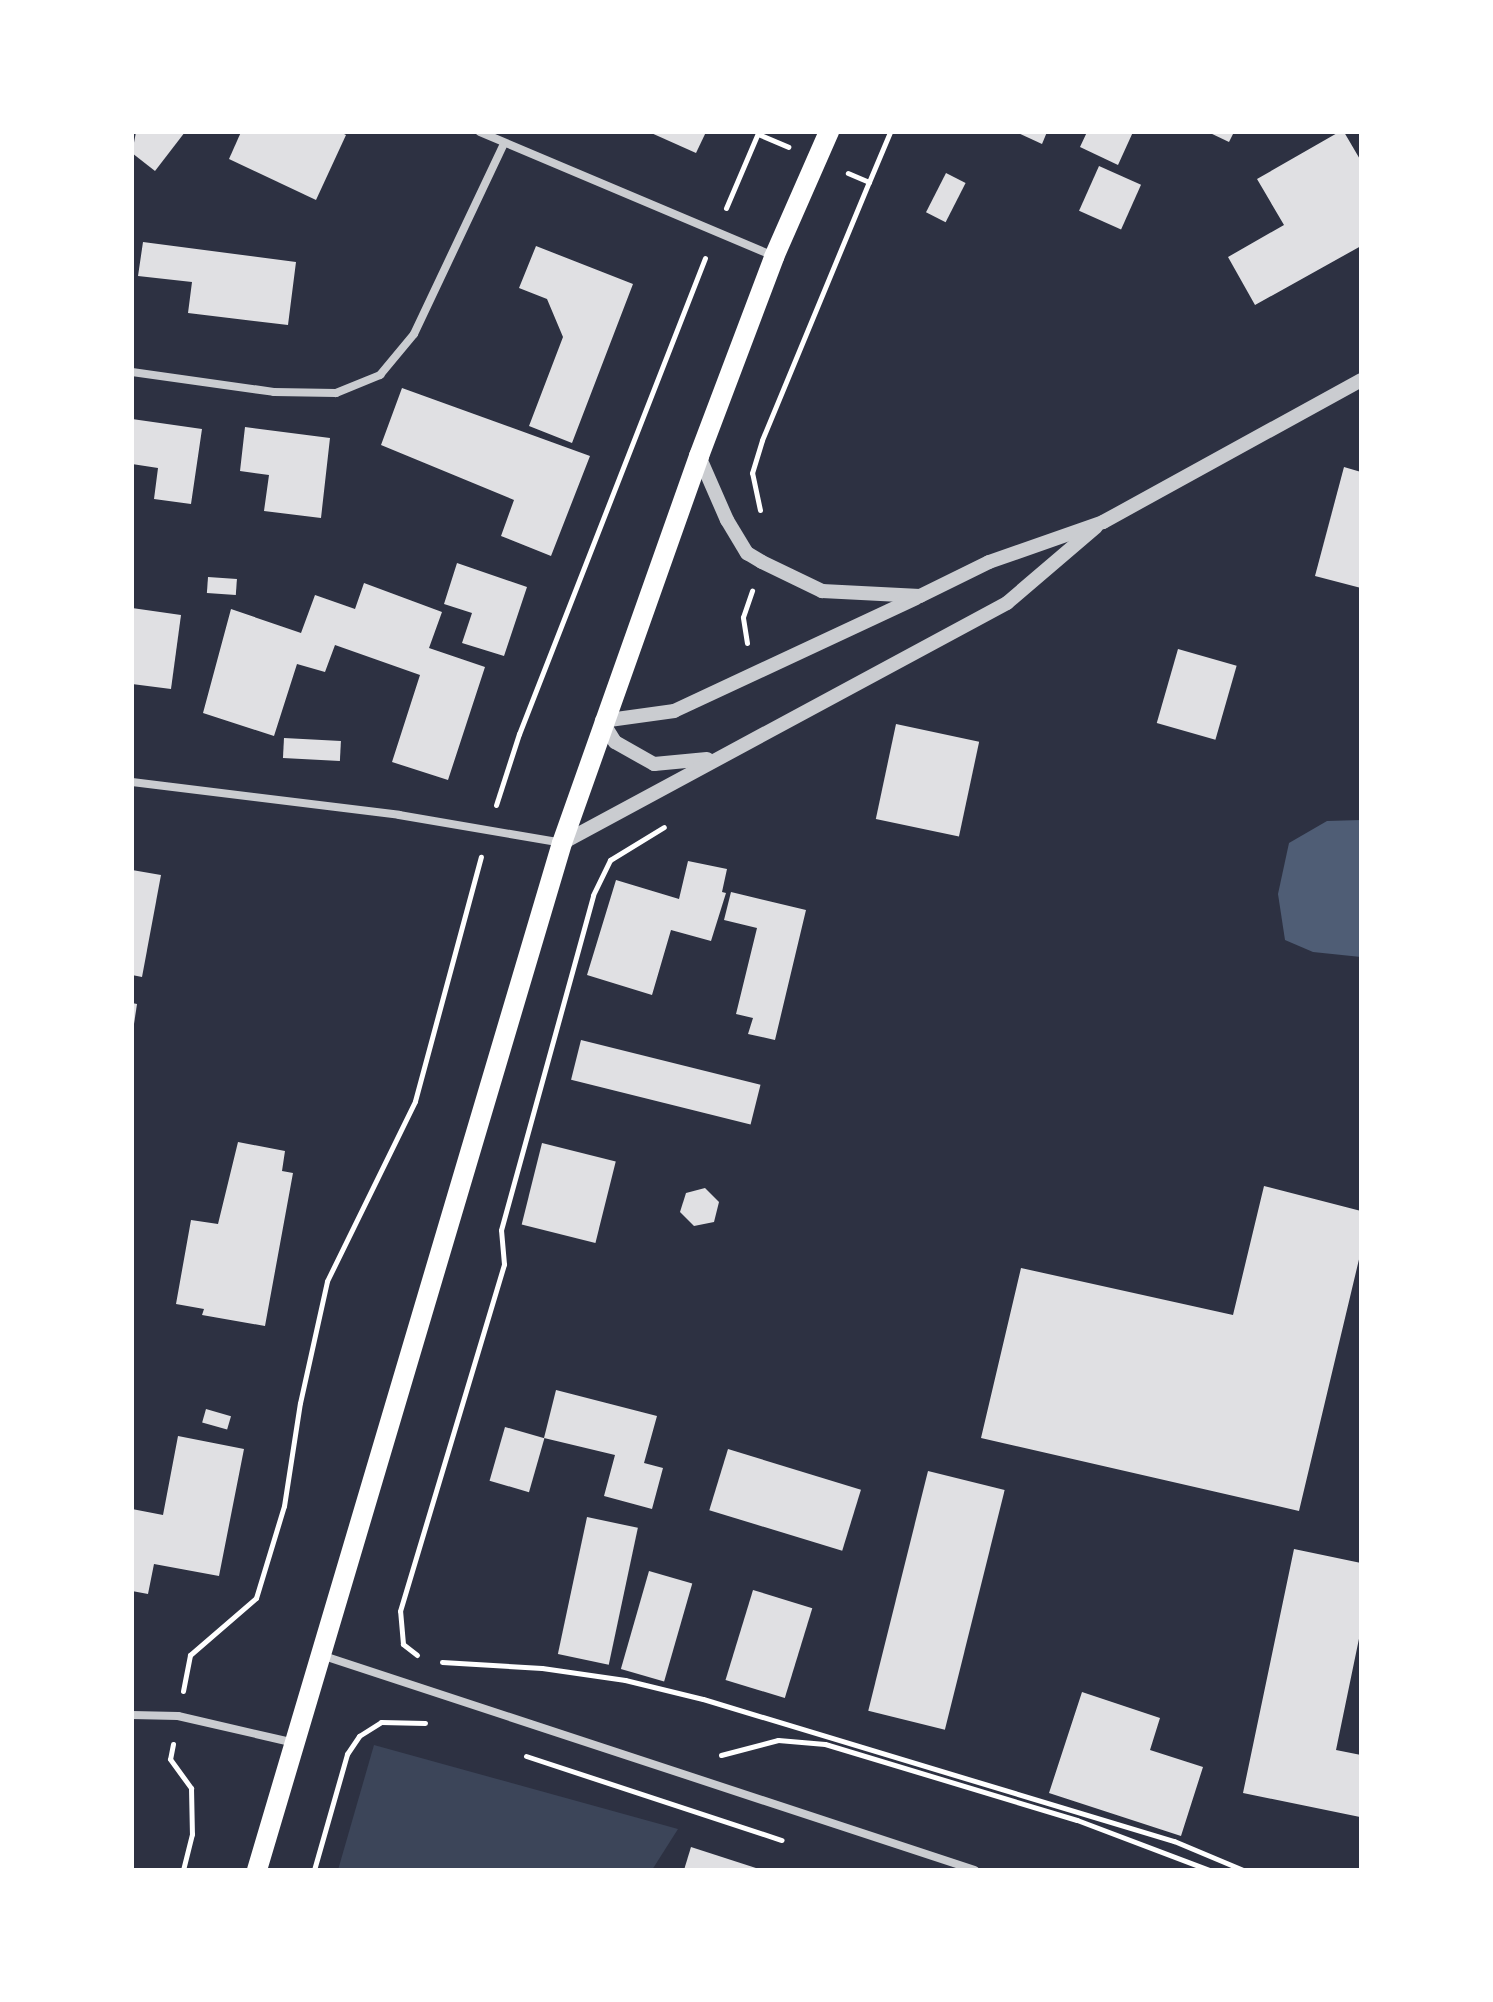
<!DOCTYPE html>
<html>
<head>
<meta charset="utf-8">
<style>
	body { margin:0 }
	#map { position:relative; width:1493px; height:2002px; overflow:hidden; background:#2d3142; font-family:"Source Sans 3",sans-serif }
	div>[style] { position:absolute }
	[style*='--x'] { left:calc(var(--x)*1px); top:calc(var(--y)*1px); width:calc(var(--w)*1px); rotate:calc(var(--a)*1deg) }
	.green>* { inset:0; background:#3c4559 }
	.water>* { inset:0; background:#4f5d75 }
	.building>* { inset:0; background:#e0e0e3; transform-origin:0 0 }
	.path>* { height:5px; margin:-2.5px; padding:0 2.5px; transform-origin:2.5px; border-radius:2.5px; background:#fff }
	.minor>* { height:8px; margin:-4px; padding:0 4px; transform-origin:4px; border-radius:4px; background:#caccd0 }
	.tertiary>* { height:14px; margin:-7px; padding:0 7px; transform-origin:7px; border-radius:7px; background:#caccd0 }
	.primary>* { height:20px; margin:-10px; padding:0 10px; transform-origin:10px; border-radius:10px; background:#fff }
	span { translate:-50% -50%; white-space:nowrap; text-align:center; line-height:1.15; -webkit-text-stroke:8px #fff; paint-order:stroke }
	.frame { position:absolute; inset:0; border:134px solid #fff; pointer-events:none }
</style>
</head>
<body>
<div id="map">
	<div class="green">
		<div style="clip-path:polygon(374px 1745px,678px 1829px,652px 1870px,338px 1870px)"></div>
	</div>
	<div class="water">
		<div style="clip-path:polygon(1361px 820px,1361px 957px,1313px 952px,1285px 940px,1278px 894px,1289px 843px,1327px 821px)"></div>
	</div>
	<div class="building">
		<div style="clip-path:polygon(136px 132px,185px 132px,155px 171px,132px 153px)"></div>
		<div style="clip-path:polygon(241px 132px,340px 132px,346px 135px,316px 200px,229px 159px)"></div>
		<div style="clip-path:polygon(649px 132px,706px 132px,696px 153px)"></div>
		<div style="clip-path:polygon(1016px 132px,1047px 132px,1042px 144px)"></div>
		<div style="clip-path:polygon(1087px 132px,1133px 132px,1118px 165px,1080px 147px)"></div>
		<div style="clip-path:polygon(1208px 132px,1234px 132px,1229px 142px)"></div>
		<div style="clip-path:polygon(1339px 132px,1344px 132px,1361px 161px,1361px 246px,1255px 305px,1228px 257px,1284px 225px,1257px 179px)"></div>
		<div style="left:1099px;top:166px;width:46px;height:49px;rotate:24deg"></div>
		<div style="left:946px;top:173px;width:22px;height:44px;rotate:27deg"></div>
		<div style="clip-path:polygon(143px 242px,296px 262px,288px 325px,188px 313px,192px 282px,138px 276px)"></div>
		<div style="clip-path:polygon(536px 246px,633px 284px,572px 443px,529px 426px,563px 337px,547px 299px,519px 288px)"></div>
		<div style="clip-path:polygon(402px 388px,590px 456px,551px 556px,501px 536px,514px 500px,381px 445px)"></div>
		<div style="clip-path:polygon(132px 419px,202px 429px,191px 504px,154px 499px,158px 468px,132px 464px)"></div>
		<div style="clip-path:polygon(245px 427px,330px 438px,321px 518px,264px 511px,269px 475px,240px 471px)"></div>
		<div style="clip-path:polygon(1344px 467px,1361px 472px,1361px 588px,1315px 576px)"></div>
		<div style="clip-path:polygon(457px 563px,527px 587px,504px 656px,462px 643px,472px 613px,444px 604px)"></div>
		<div style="left:208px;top:577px;width:29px;height:16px;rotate:4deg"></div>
		<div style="clip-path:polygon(364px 583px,442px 612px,429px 648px,485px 667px,448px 780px,392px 762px,420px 675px,335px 645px,325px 672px,297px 664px,274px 736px,203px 713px,231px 609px,301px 633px,315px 595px,355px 609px)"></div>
		<div style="clip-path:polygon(132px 608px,181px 615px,171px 689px,132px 684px)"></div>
		<div style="left:1178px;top:649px;width:61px;height:77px;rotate:16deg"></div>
		<div style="left:896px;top:724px;width:85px;height:97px;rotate:12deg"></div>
		<div style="left:284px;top:738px;width:57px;height:20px;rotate:3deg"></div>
		<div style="clip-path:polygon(688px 861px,727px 869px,722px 892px,726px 893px,711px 941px,671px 930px,652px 995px,587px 975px,616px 880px,679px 899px)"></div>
		<div style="clip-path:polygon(132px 870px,161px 875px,142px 977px,132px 975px)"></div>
		<div style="clip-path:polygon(731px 892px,806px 910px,775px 1040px,748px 1034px,753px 1018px,736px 1014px,757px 928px,724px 920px)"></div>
		<div style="clip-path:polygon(132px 1003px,137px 1004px,134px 1024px,132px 1024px)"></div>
		<div style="left:581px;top:1040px;width:185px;height:41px;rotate:14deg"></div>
		<div style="clip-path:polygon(238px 1142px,285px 1151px,282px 1171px,293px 1173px,265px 1326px,202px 1315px,204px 1309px,176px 1304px,191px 1220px,218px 1224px)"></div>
		<div style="left:542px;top:1143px;width:76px;height:84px;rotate:14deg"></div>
		<div style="clip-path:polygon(1264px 1186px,1361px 1211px,1361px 1251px,1299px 1511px,981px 1438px,1021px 1268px,1233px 1315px)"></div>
		<div style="clip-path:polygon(705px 1188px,719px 1202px,714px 1222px,694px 1226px,680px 1212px,686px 1193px)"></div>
		<div style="clip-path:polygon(556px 1390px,657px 1416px,644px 1463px,663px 1468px,652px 1509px,604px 1496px,615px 1455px,544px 1438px)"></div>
		<div style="left:206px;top:1409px;width:26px;height:14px;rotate:16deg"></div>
		<div style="left:505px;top:1427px;width:41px;height:56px;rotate:16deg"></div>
		<div style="clip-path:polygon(178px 1436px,244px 1449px,219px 1576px,154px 1564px,148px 1594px,132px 1591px,132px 1509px,163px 1515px)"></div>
		<div style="left:728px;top:1449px;width:139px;height:64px;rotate:17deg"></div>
		<div style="left:928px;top:1471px;width:79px;height:247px;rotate:14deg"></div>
		<div style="left:587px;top:1517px;width:52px;height:140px;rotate:12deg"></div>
		<div style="clip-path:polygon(1294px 1549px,1361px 1563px,1361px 1629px,1336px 1750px,1361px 1755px,1360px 1817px,1243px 1793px)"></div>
		<div style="left:649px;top:1571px;width:45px;height:102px;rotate:16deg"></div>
		<div style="left:753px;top:1590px;width:62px;height:94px;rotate:17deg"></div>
		<div style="clip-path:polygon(1082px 1692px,1160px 1718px,1150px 1750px,1203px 1767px,1181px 1836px,1049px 1793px)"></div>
		<div style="clip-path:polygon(691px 1847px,759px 1869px,759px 1870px,684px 1870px)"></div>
	</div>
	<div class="path">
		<div style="--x:758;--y:134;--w:33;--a:23"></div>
		<div style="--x:869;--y:182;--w:54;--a:-67.2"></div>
		<div style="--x:726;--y:208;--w:82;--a:-66.9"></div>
		<div style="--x:760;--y:510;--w:38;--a:-102"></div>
		<div style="--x:752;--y:473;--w:34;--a:-73"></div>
		<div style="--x:762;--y:440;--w:279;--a:-67.5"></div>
		<div style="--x:869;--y:182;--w:23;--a:-157"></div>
		<div style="--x:747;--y:643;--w:26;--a:-99"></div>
		<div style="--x:743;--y:617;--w:28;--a:-71"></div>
		<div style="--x:496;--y:805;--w:75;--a:-72.1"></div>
		<div style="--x:519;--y:734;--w:511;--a:-68.66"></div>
		<div style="--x:417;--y:1655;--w:18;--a:-142"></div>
		<div style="--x:403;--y:1644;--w:33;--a:-95"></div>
		<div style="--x:400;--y:1611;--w:362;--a:-73.3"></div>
		<div style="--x:504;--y:1264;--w:34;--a:-95"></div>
		<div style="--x:501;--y:1230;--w:347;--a:-74.6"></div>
		<div style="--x:593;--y:895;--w:39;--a:-64"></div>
		<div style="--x:610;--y:860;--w:63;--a:-31.4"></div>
		<div style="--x:442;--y:1662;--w:100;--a:3.4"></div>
		<div style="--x:542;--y:1668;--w:84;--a:8.2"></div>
		<div style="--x:625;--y:1680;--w:80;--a:13.7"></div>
		<div style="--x:703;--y:1699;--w:492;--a:16.8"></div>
		<div style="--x:1174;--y:1841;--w:75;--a:22.8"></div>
		<div style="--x:183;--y:1691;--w:37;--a:-79"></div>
		<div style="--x:190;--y:1655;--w:87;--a:-40.8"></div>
		<div style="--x:256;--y:1598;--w:96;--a:-73.1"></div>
		<div style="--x:284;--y:1506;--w:104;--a:-81.2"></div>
		<div style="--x:300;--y:1403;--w:125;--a:-77.5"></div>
		<div style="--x:327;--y:1281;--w:200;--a:-63.9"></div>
		<div style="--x:415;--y:1101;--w:253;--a:-74.9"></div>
		<div style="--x:173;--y:1744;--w:15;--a:101"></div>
		<div style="--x:170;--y:1759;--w:36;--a:54"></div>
		<div style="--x:191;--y:1788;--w:46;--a:88.8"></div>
		<div style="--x:192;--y:1834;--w:37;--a:104"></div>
		<div style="--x:721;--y:1755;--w:59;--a:-14.7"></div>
		<div style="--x:778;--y:1740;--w:47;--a:4.9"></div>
		<div style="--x:825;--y:1744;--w:263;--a:16.8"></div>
		<div style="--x:1077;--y:1820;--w:141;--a:20.7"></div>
		<div style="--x:526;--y:1756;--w:269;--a:18.2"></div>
		<div style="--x:314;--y:1870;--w:121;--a:-74.1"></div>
		<div style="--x:347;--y:1754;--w:22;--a:-56"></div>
		<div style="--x:359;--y:1736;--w:26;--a:-32"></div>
		<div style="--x:381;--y:1722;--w:44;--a:1.3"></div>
	</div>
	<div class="minor">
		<div style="--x:480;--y:132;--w:318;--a:22.9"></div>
		<div style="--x:132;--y:372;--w:143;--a:8"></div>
		<div style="--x:274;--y:392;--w:62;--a:0.9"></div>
		<div style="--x:336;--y:393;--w:48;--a:-22.2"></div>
		<div style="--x:380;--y:375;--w:53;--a:-50.3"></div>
		<div style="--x:414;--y:334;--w:210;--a:-64.7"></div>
		<div style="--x:132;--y:782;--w:269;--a:7"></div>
		<div style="--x:399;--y:815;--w:165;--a:9.7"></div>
		<div style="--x:324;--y:1656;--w:685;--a:18.2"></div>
		<div style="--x:132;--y:1715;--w:46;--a:1.2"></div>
		<div style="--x:178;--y:1716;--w:120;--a:13"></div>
	</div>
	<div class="tertiary">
		<div style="--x:699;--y:456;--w:70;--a:66.4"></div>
		<div style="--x:727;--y:520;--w:39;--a:59"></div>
		<div style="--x:747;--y:553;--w:17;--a:31"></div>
		<div style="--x:762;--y:562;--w:67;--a:25.8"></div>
		<div style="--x:822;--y:591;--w:98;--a:2.9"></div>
		<div style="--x:920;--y:596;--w:77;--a:-26.2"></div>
		<div style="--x:989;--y:562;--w:121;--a:-19.3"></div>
		<div style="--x:1103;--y:522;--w:294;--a:-28.8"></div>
		<div style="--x:707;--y:759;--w:53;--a:174.6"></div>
		<div style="--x:654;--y:764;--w:45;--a:-150.6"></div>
		<div style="--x:615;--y:742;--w:25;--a:-122"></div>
		<div style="--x:602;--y:721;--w:73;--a:-7.9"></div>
		<div style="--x:674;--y:711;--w:267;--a:-25"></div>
		<div style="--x:562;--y:843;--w:506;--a:-28.34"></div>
		<div style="--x:1007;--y:603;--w:117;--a:-40.5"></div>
	</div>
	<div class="primary">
		<div style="--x:257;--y:1870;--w:1071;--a:-73.46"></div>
		<div style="--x:562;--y:843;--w:411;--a:-70.5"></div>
		<div style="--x:699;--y:456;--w:213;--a:-69.3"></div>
		<div style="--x:774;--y:257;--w:137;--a:-66.3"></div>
	</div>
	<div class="frame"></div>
</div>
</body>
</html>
